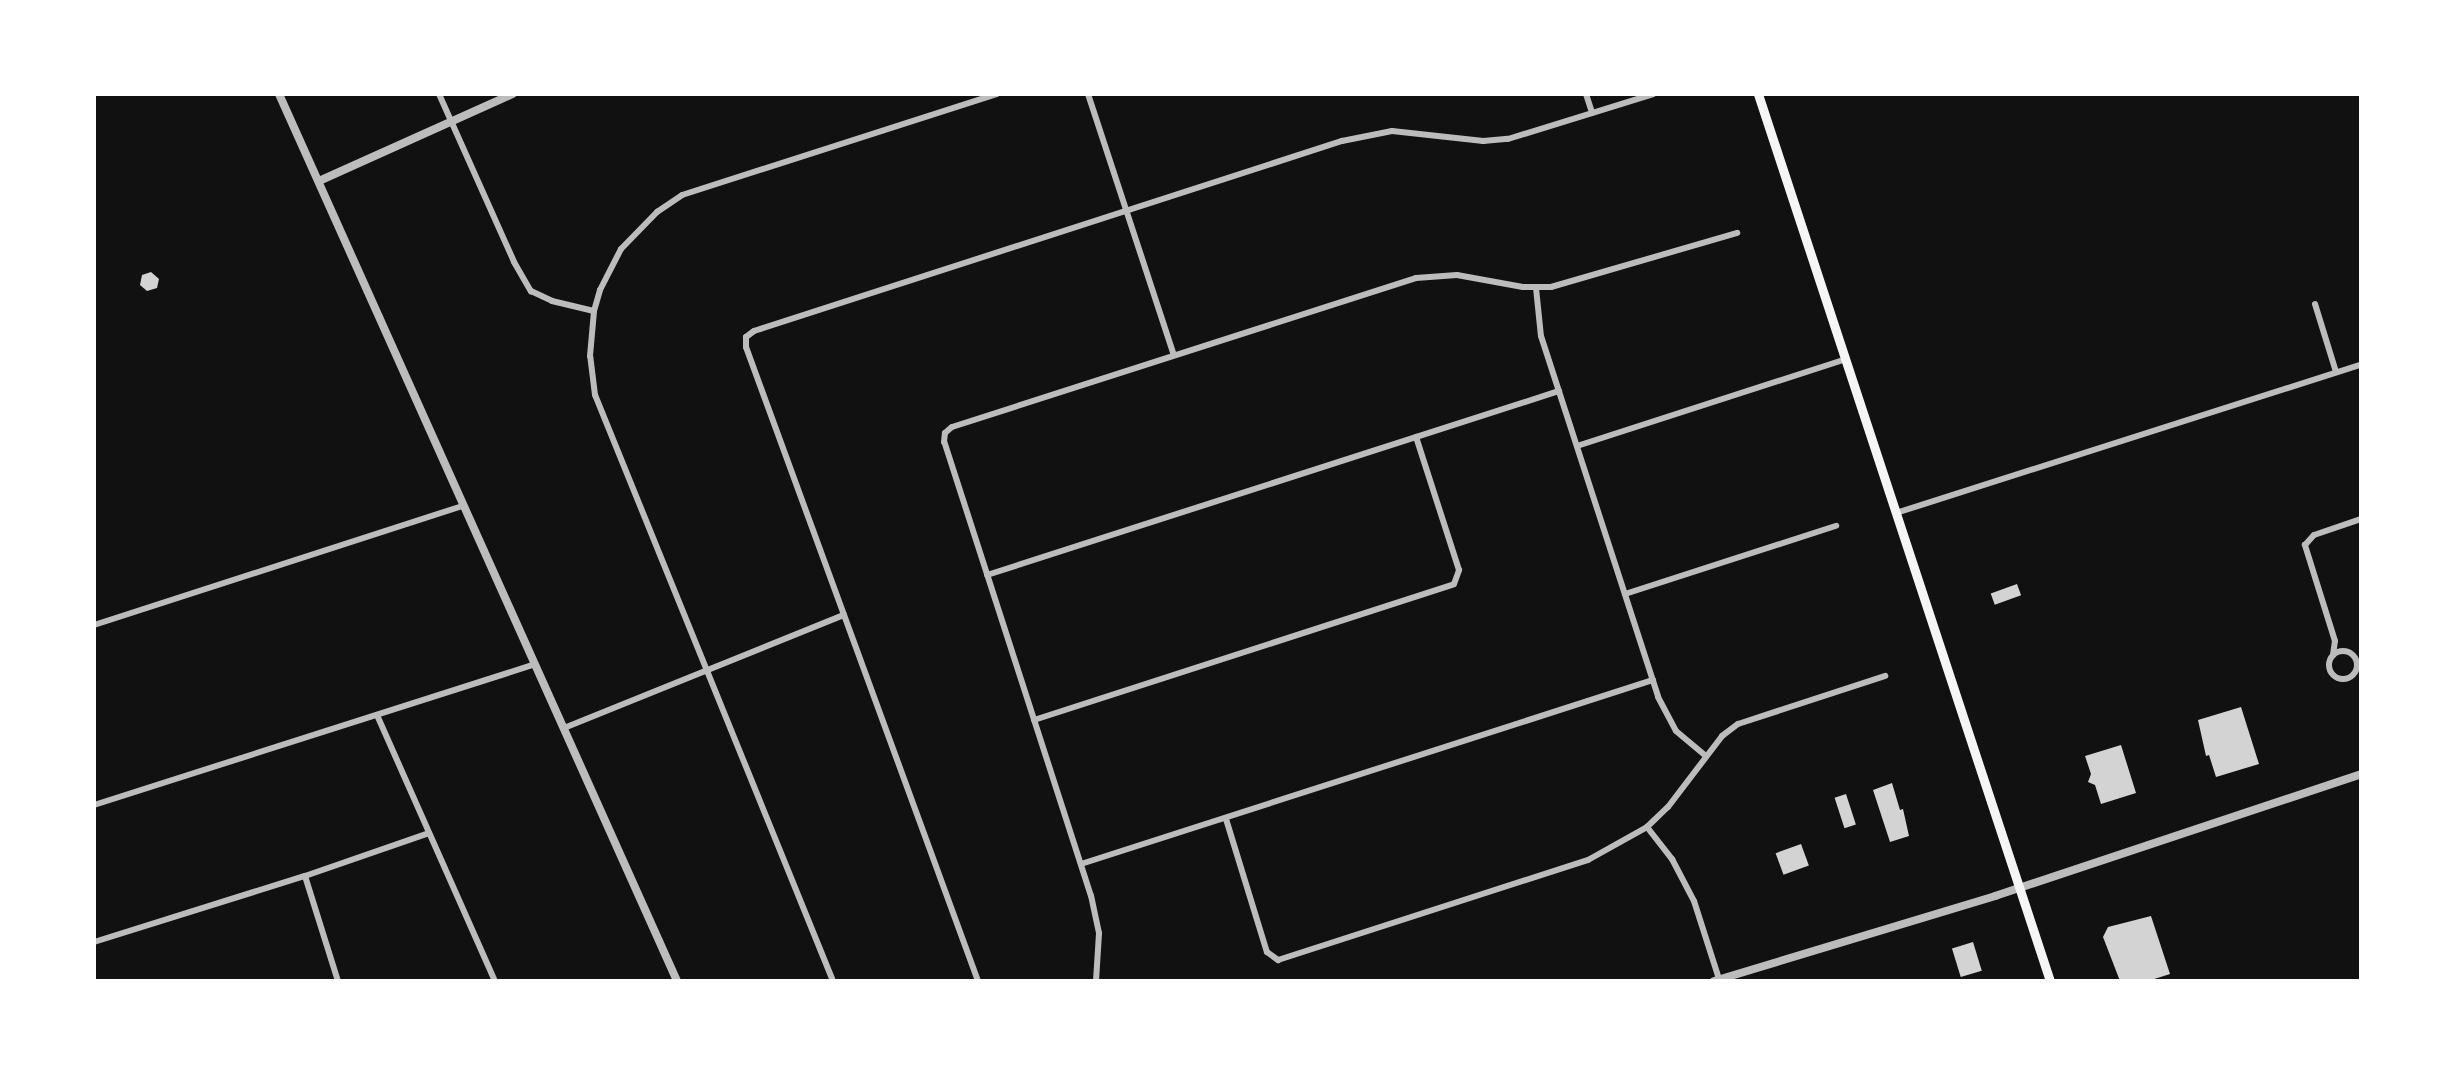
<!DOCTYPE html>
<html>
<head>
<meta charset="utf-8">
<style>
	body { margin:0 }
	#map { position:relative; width:2455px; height:1075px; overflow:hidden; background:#111; font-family:Barlow,sans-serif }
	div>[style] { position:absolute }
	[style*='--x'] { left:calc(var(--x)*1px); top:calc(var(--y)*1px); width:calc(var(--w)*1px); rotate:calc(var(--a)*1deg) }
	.building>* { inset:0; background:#d3d3d3; transform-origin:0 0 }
	.minor>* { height:6px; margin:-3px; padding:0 3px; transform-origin:3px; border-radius:3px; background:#bcbcbc }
	.minor>.ring { margin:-3px; padding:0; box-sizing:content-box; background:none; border:6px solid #bcbcbc; border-radius:50% }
	.tertiary>* { height:8px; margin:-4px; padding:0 4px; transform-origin:4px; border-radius:4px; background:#bcbcbc }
	.secondary>* { height:9px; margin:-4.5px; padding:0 4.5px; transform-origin:4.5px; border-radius:4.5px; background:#f5f5f5 }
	span { translate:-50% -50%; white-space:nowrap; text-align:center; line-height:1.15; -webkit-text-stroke:8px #fff; paint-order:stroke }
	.frame { position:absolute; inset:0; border:96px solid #fff; pointer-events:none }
</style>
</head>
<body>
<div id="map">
	<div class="building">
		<div style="clip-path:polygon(151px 272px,159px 279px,157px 288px,147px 291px,140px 285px,142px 275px)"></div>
		<div style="left:2017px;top:584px;width:12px;height:28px;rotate:70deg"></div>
		<div style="clip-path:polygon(2241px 707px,2259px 764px,2216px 777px,2209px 755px,2206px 756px,2198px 720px)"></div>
		<div style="clip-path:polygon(2121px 745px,2136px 793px,2101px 804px,2095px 785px,2088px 782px,2091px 774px,2085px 756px)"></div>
		<div style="clip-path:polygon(1892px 783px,1900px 810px,1903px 809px,1909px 836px,1890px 842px,1873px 790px)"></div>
		<div style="left:1846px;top:794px;width:32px;height:12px;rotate:72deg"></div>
		<div style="left:1801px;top:844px;width:23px;height:27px;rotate:70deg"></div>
		<div style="clip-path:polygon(2151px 916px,2170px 974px,2148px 981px,2120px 981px,2103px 937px,2108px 927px)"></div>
		<div style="left:1973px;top:942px;width:30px;height:22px;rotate:73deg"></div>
	</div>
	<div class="minor">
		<div style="--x:439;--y:94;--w:184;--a:65.9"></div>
		<div style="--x:514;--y:262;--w:34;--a:60"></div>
		<div style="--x:531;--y:291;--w:23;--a:25"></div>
		<div style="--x:552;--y:301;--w:43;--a:13.4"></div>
		<div style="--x:1088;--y:94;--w:275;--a:71.8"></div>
		<div style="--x:1586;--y:94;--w:20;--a:72"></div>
		<div style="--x:1536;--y:288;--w:48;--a:84.1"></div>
		<div style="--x:1541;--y:336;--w:379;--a:72"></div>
		<div style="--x:1658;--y:697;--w:38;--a:62"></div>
		<div style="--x:1676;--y:731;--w:39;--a:40"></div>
		<div style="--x:2315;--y:304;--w:71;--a:72.8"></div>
		<div style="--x:1577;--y:446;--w:283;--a:-17.9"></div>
		<div style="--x:1896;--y:513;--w:488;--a:-17.7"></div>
		<div style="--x:987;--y:575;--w:601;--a:-17.83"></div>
		<div style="--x:1625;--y:594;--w:222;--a:-17.9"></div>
		<div style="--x:94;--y:625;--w:388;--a:-17.9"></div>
		<div class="ring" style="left:2329px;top:651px;width:22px;height:22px"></div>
		<div style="--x:2333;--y:655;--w:14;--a:-82"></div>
		<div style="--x:2335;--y:641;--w:101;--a:-107.4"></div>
		<div style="--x:2305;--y:545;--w:13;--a:-48"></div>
		<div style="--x:2314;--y:535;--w:50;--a:-18.8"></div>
		<div style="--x:377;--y:715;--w:291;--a:66.1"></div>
		<div style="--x:1034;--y:720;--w:441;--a:-17.9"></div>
		<div style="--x:1454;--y:584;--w:15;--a:-70"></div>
		<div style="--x:1459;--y:570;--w:140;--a:-107.9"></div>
		<div style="--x:564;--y:728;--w:302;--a:-22"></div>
		<div style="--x:94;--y:805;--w:463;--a:-17.7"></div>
		<div style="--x:1226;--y:819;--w:139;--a:72.9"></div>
		<div style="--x:1267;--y:952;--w:14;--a:36"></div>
		<div style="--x:1278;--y:960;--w:326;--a:-17.9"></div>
		<div style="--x:1588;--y:860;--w:68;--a:-29.2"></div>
		<div style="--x:1647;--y:827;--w:29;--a:-44"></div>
		<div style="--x:1668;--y:807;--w:89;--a:-52.7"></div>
		<div style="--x:1722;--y:736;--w:20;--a:-37"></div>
		<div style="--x:1738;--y:724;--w:155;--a:-18.1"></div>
		<div style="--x:1647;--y:827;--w:41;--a:52"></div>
		<div style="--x:1672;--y:859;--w:47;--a:62.4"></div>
		<div style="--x:1694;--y:901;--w:82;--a:72.2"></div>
		<div style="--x:1081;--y:864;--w:601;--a:-17.83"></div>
		<div style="--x:305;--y:876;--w:110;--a:72.6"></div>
		<div style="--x:94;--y:942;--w:221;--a:-17.4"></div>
		<div style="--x:305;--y:876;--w:131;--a:-19.1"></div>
		<div style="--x:833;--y:981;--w:632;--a:-112.1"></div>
		<div style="--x:595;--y:395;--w:39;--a:-97"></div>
		<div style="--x:590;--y:356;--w:45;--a:-84.9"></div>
		<div style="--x:594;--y:311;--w:22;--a:-74"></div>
		<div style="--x:600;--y:290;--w:46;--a:-62.9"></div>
		<div style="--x:621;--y:249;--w:52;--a:-45.8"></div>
		<div style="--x:657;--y:212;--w:30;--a:-34"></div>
		<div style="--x:682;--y:195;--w:331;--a:-17.8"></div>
		<div style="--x:978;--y:981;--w:675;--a:-110.1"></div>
		<div style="--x:746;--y:347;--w:10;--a:-90"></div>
		<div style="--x:746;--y:337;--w:10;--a:-37"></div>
		<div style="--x:754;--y:331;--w:618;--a:-17.91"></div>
		<div style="--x:1342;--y:141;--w:51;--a:-11.3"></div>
		<div style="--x:1392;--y:131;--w:92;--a:6.3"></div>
		<div style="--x:1483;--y:141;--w:25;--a:-5"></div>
		<div style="--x:1508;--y:139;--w:152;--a:-17.2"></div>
		<div style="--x:1096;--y:981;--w:48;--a:-86.4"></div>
		<div style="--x:1099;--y:933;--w:38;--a:-102"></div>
		<div style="--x:1091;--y:896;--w:477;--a:-107.9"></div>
		<div style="--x:944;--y:442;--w:9;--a:-84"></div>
		<div style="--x:945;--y:433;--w:9;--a:-41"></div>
		<div style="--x:952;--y:427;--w:487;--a:-17.8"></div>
		<div style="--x:1416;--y:278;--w:41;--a:-4.2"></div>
		<div style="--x:1457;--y:275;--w:67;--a:10.3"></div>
		<div style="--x:1523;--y:287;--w:28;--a:0"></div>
		<div style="--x:1551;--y:287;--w:194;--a:-16.2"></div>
	</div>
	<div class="tertiary">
		<div style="--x:279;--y:94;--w:972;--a:65.83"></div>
		<div style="--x:319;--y:181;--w:213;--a:-24.2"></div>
		<div style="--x:1714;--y:981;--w:294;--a:-16.8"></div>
		<div style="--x:1995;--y:896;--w:386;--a:-18.4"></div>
	</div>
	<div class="secondary">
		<div style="--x:1758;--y:94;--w:934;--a:71.78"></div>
	</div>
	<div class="frame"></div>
</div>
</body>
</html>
